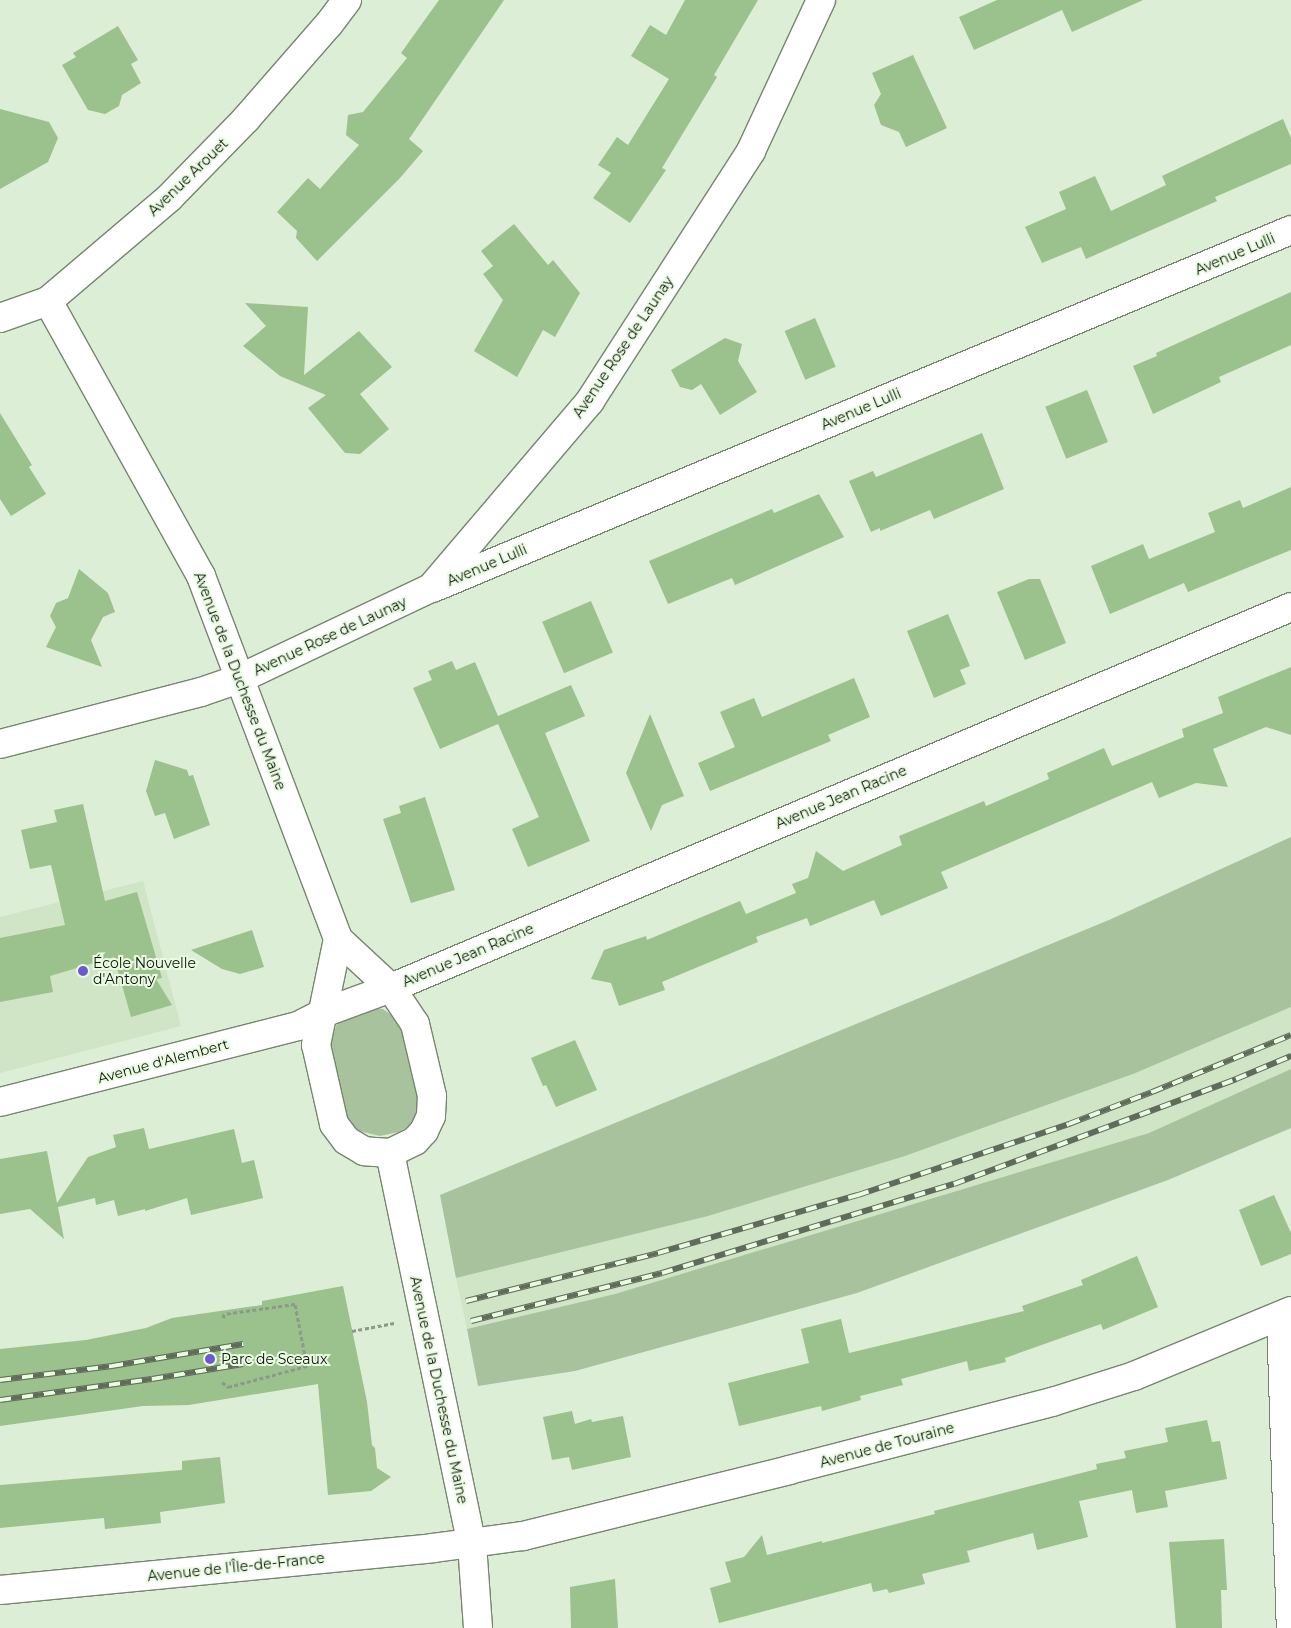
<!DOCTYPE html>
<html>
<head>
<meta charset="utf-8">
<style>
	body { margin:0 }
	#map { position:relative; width:1291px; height:1628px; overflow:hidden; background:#dceed5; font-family:Montserrat,sans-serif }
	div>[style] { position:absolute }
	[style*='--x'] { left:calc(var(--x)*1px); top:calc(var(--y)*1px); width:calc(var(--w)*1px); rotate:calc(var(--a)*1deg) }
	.built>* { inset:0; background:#cfe5c6 }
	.green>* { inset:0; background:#a7c29c }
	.building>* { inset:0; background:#9bc18c; transform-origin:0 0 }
	.path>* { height:3px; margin-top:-1.5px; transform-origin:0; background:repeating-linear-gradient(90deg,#8d9a87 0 4px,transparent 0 6.5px) }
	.roads { filter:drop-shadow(1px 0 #76866f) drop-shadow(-1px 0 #76866f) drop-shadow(0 1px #76866f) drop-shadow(0 -1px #76866f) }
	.minor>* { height:28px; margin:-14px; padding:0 14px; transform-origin:14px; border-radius:14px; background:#fff }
	.tertiary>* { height:28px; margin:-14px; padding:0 14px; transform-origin:14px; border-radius:14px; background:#fff }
	.rail>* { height:5.5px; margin-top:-2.75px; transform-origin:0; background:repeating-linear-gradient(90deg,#e9fce2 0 11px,#606b5c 0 22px); box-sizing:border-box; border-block:1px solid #606b5c }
	.dots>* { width:14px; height:14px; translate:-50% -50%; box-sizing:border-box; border:2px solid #e9fce2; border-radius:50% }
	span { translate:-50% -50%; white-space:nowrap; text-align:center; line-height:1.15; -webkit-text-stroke:4px #e9fce2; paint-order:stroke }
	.street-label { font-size:14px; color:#0d130a }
	.poi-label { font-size:14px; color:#0d130a }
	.left { translate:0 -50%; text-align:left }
</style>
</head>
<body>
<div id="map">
	<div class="built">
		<div style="clip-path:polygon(143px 881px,181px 1026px,0 1073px,0 917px)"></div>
		<div style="clip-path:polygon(1291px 1007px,1291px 1069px,1149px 1133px,615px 1294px,467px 1329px,456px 1278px,708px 1216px,905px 1156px,1133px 1074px)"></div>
	</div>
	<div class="green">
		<div style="clip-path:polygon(1291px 837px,1291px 1007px,1133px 1074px,905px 1156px,708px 1216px,456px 1278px,440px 1195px,1109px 920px)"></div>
		<div style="clip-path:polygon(371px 1008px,383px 1009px,404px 1024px,422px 1104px,409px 1126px,399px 1132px,380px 1136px,359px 1131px,344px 1117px,328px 1053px,336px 1026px,345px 1016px)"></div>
		<div style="clip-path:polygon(1291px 1069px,1291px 1128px,1168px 1180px,857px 1293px,575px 1371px,478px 1386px,467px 1329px,615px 1294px,1149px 1133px)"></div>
	</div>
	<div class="building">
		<div style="clip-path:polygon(439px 0,504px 0,409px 139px,423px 151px,400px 178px,317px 261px,296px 238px,297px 231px,277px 212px,308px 178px,320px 189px,359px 145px,346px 135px,348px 115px,363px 112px,407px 58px,401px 53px)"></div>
		<div style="clip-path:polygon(685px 0,758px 0,714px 75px,717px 77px,662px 168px,666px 170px,630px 223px,593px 198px,611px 173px,598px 165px,617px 137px,628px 145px,669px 79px,631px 56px,650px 25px,666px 35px)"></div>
		<div style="clip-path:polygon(997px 0,1143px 0,1072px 32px,1062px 10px,974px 50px,959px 17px)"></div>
		<div style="clip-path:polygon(118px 26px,138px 60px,131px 64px,141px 83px,122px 95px,119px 106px,105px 114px,88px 110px,62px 65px,76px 57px,73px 53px)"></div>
		<div style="clip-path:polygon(913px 55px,947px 128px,906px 147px,899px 132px,881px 125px,874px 105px,881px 94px,872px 73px)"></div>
		<div style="clip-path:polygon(0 109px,49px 122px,58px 138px,48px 162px,0 189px)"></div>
		<div style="clip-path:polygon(1283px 119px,1291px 138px,1291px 164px,1215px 197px,1217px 201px,1086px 259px,1081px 247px,1042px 263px,1025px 227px,1066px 209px,1059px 192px,1095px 176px,1111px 211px,1166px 185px,1162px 176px)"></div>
		<div style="clip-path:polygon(514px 224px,548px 265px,553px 260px,580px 293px,555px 337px,543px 330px,517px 377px,474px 351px,503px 300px,483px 274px,493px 266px,481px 251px)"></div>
		<div style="clip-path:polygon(1291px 292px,1291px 345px,1219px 377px,1221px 382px,1153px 414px,1133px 366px,1157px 356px,1156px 353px)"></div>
		<div style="clip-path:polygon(245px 303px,308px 307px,304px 375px,359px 331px,392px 367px,360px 394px,389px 429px,360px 454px,345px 453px,308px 408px,326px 395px,280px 376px,243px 346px,266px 326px)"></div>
		<div style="left:815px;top:318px;width:53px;height:33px;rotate:67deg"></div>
		<div style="clip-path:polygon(725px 338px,742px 344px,738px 361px,757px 392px,720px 415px,701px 384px,692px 390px,680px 387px,671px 370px)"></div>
		<div style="left:1087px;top:390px;width:56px;height:45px;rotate:68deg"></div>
		<div style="clip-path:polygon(0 413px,32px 465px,29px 467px,46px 494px,11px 516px,0 499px)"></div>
		<div style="clip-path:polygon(982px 433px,1004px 489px,934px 519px,930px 510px,880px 531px,880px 528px,871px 532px,849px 481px,873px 471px,876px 477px)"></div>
		<div style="clip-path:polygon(1291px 487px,1291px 550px,1188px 592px,1184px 583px,1110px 614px,1091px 566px,1143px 544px,1149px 559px,1215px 532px,1208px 513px,1240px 500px,1243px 508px)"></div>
		<div style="clip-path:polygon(819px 494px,844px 537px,735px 585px,732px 578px,668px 604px,649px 561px,772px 509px,774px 513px)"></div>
		<div style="clip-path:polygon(79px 569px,108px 593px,115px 612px,103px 617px,91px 640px,102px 667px,46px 647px,56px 627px,50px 616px,56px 603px,68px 598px)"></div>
		<div style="clip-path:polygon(1029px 579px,1040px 579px,1066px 643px,1025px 660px,997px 592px)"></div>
		<div style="left:591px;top:601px;width:56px;height:53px;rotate:67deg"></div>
		<div style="clip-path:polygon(948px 614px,970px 666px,960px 670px,966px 684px,934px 698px,907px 631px)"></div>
		<div style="clip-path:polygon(452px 661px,456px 670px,475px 662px,498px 716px,571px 685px,585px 716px,545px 733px,590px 841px,528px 867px,512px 829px,539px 817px,498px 724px,440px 749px,413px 688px,432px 680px,428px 671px)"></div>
		<div style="clip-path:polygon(1291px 667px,1291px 735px,1266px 727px,1213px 749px,1228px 787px,1196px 783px,1159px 798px,1152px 782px,941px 872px,948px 888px,881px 916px,874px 900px,810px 926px,807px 918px,756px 937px,758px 942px,662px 982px,665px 990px,619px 1006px,611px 983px,591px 979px,604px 950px,646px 936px,647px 940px,740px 901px,746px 914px,796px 893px,792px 884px,808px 878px,816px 851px,843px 871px,902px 845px,899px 836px,984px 801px,986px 806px,1049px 779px,1047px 773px,1104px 748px,1112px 766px,1184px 737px,1182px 729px,1223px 713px,1218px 697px)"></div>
		<div style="clip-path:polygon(854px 678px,870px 717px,828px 735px,831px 741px,710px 791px,698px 763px,735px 747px,720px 712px,754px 698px,762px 717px)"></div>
		<div style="clip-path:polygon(650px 714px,684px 796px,662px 805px,651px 831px,626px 773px)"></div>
		<div style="clip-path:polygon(155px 760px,187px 770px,189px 776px,193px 775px,210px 825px,174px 839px,165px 813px,155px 816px,146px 791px)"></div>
		<div style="clip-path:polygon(425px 797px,455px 890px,411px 903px,383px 819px,401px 813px,399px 806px)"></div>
		<div style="clip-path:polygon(83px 804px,105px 901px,137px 892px,162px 978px,156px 979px,172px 1005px,131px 1017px,114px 957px,50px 976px,53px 992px,0 1002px,0 938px,65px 925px,51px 865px,30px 869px,21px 830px,57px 822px,54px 810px)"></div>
		<div style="clip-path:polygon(252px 930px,264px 967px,240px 974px,222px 969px,191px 950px)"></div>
		<div style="clip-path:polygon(575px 1040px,597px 1090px,556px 1107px,546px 1085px,543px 1086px,531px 1058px)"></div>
		<div style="clip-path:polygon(144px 1128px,149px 1149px,234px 1129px,242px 1163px,254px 1160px,263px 1198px,191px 1215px,187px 1198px,145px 1211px,145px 1209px,118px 1216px,114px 1200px,96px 1205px,95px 1198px,58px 1207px,64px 1239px,30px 1209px,0 1214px,0 1159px,47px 1151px,57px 1203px,88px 1157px,116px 1147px,113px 1135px)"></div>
		<div style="clip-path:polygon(1274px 1195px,1291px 1233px,1291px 1254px,1261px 1266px,1239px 1210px)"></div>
		<div style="clip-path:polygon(1137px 1256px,1158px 1307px,1103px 1330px,1101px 1324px,1005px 1358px,1006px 1362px,969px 1371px,967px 1361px,901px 1379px,903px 1385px,860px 1396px,861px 1400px,822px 1411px,821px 1406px,739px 1426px,728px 1383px,809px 1363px,801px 1329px,841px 1319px,849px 1353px,1024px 1311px,1022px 1306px,1083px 1285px,1081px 1280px)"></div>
		<div style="clip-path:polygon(343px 1286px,367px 1402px,372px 1445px,375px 1448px,377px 1468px,391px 1477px,371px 1491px,328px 1495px,318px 1384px,189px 1405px,143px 1406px,0 1426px,0 1349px,86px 1340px,146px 1328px,172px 1318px,262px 1305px,262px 1301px)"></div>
		<div style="clip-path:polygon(572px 1411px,575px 1424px,591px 1419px,592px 1422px,623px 1416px,631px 1457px,572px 1470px,569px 1457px,552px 1460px,543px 1417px)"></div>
		<div style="clip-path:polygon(1207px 1420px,1212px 1442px,1220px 1441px,1227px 1479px,1165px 1491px,1168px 1507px,1136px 1513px,1132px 1490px,1079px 1501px,1088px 1537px,1037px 1550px,1033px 1533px,967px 1551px,970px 1562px,922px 1574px,925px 1584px,889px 1593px,887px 1589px,873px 1592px,871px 1583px,719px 1623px,710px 1588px,731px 1582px,725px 1562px,744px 1557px,762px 1535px,767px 1555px,822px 1541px,822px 1543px,935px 1514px,934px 1511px,1097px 1469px,1096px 1464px,1126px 1458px,1124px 1451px,1168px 1442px,1165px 1428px)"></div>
		<div style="clip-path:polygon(220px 1457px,225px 1503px,160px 1512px,161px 1523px,105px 1529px,104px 1518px,0 1528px,0 1485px,182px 1470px,182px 1461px)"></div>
		<div style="clip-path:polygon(1224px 1539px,1227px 1590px,1221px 1590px,1222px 1628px,1176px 1628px,1169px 1542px)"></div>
		<div style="clip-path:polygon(615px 1579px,618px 1628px,571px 1628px,570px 1587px)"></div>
	</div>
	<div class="path">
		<div style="--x:352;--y:1331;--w:43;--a:-10.8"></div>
		<div style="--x:222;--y:1382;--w:8;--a:40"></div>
		<div style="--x:228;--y:1387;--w:82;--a:-14.9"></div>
		<div style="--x:307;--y:1366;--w:63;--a:-101"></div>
		<div style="--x:295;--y:1304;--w:72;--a:172"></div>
		<div style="--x:224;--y:1314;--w:5;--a:101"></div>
	</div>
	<div class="roads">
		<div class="minor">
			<div style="--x:0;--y:318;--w:51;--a:-19.5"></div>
			<div style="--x:48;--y:301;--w:160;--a:-40.4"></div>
			<div style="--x:170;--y:197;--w:109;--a:-45.7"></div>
			<div style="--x:246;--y:119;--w:126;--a:-48.9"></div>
			<div style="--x:329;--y:24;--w:30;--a:-53"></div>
			<div style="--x:435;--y:587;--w:927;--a:-22.64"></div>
			<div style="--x:0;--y:744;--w:208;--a:-14.5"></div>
			<div style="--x:201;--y:692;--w:40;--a:-18.9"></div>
			<div style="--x:239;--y:679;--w:212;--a:-25.4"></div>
			<div style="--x:431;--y:588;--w:245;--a:-49.6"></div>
			<div style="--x:590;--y:401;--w:297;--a:-57.2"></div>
			<div style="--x:751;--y:151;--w:166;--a:-65.1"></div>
			<div style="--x:391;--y:988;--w:977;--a:-22.94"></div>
			<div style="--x:0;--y:1102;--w:308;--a:-14.3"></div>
			<div style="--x:298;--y:1026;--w:28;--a:-27"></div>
			<div style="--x:1281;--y:1316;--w:312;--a:88.2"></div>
			<div style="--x:0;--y:1590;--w:435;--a:-5.5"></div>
			<div style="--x:433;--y:1548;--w:91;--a:-7.6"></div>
			<div style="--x:523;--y:1536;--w:274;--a:-13.9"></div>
			<div style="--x:789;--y:1470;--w:272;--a:-14.5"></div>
			<div style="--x:1052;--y:1402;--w:86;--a:-17.6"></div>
			<div style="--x:1134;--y:1376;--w:170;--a:-22.5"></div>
		</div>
		<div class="tertiary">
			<div style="--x:48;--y:301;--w:315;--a:60.9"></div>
			<div style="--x:201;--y:576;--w:388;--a:69.3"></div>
			<div style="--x:338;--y:939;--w:72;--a:42.8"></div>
			<div style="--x:391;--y:988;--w:43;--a:56.3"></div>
			<div style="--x:415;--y:1024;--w:74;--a:76.7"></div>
			<div style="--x:432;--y:1096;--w:20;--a:93"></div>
			<div style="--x:431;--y:1116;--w:17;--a:115"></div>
			<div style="--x:424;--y:1131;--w:13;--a:132"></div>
			<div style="--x:415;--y:1141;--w:28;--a:154"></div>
			<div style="--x:390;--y:1153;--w:26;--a:-176"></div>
			<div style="--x:364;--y:1151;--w:21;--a:-149"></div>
			<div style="--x:346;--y:1140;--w:20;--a:-127"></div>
			<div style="--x:334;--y:1124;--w:81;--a:-102.8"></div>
			<div style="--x:316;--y:1045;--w:108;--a:-78.3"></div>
			<div style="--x:323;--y:1013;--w:72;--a:-20.2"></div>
			<div style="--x:390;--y:1153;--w:400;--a:78.2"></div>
			<div style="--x:472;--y:1544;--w:84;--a:85.9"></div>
		</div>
	</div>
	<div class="rail">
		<div style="--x:466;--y:1301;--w:198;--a:-14"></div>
		<div style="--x:658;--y:1253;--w:208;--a:-16.2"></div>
		<div style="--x:858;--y:1195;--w:223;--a:-18.6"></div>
		<div style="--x:1069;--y:1124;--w:89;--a:-21.1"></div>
		<div style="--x:1152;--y:1092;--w:150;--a:-22.3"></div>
		<div style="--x:471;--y:1321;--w:197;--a:-14.1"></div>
		<div style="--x:662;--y:1273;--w:305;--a:-17"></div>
		<div style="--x:954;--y:1184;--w:301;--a:-20.4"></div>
		<div style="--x:1236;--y:1079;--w:60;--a:-22.7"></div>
		<div style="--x:0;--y:1380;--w:113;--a:-7.1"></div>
		<div style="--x:112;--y:1366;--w:133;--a:-9.5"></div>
		<div style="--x:0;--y:1400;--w:153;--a:-7.9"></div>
		<div style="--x:152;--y:1379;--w:92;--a:-9.4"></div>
	</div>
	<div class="dots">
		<div style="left:83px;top:971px;background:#6d58d2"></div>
		<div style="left:210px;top:1359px;background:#6d58d2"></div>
	</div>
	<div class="street-label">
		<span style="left:188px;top:177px;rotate:-44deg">Avenue Arouet</span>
		<span style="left:1235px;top:254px;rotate:-23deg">Avenue Lulli</span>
		<span style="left:623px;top:347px;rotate:-56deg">Avenue Rose de Launay</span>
		<span style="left:861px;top:409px;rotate:-23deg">Avenue Lulli</span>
		<span style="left:487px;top:565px;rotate:-23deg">Avenue Lulli</span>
		<span style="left:330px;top:636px;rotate:-25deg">Avenue Rose de Launay</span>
		<span style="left:240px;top:681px;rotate:69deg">Avenue de la Duchesse du Maine</span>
		<span style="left:841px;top:797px;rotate:-23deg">Avenue Jean Racine</span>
		<span style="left:468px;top:955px;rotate:-23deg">Avenue Jean Racine</span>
		<span style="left:163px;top:1061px;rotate:-15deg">Avenue d'Alembert</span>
		<span style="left:439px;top:1390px;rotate:78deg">Avenue de la Duchesse du Maine</span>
		<span style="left:887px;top:1445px;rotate:-15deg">Avenue de Touraine</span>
		<span style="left:236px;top:1567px;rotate:-6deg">Avenue de l'Île-de-France</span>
	</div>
	<div class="poi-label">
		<span class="left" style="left:93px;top:971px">École Nouvelle<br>d'Antony</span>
		<span class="left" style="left:221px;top:1359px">Parc de Sceaux</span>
	</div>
</div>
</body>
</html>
